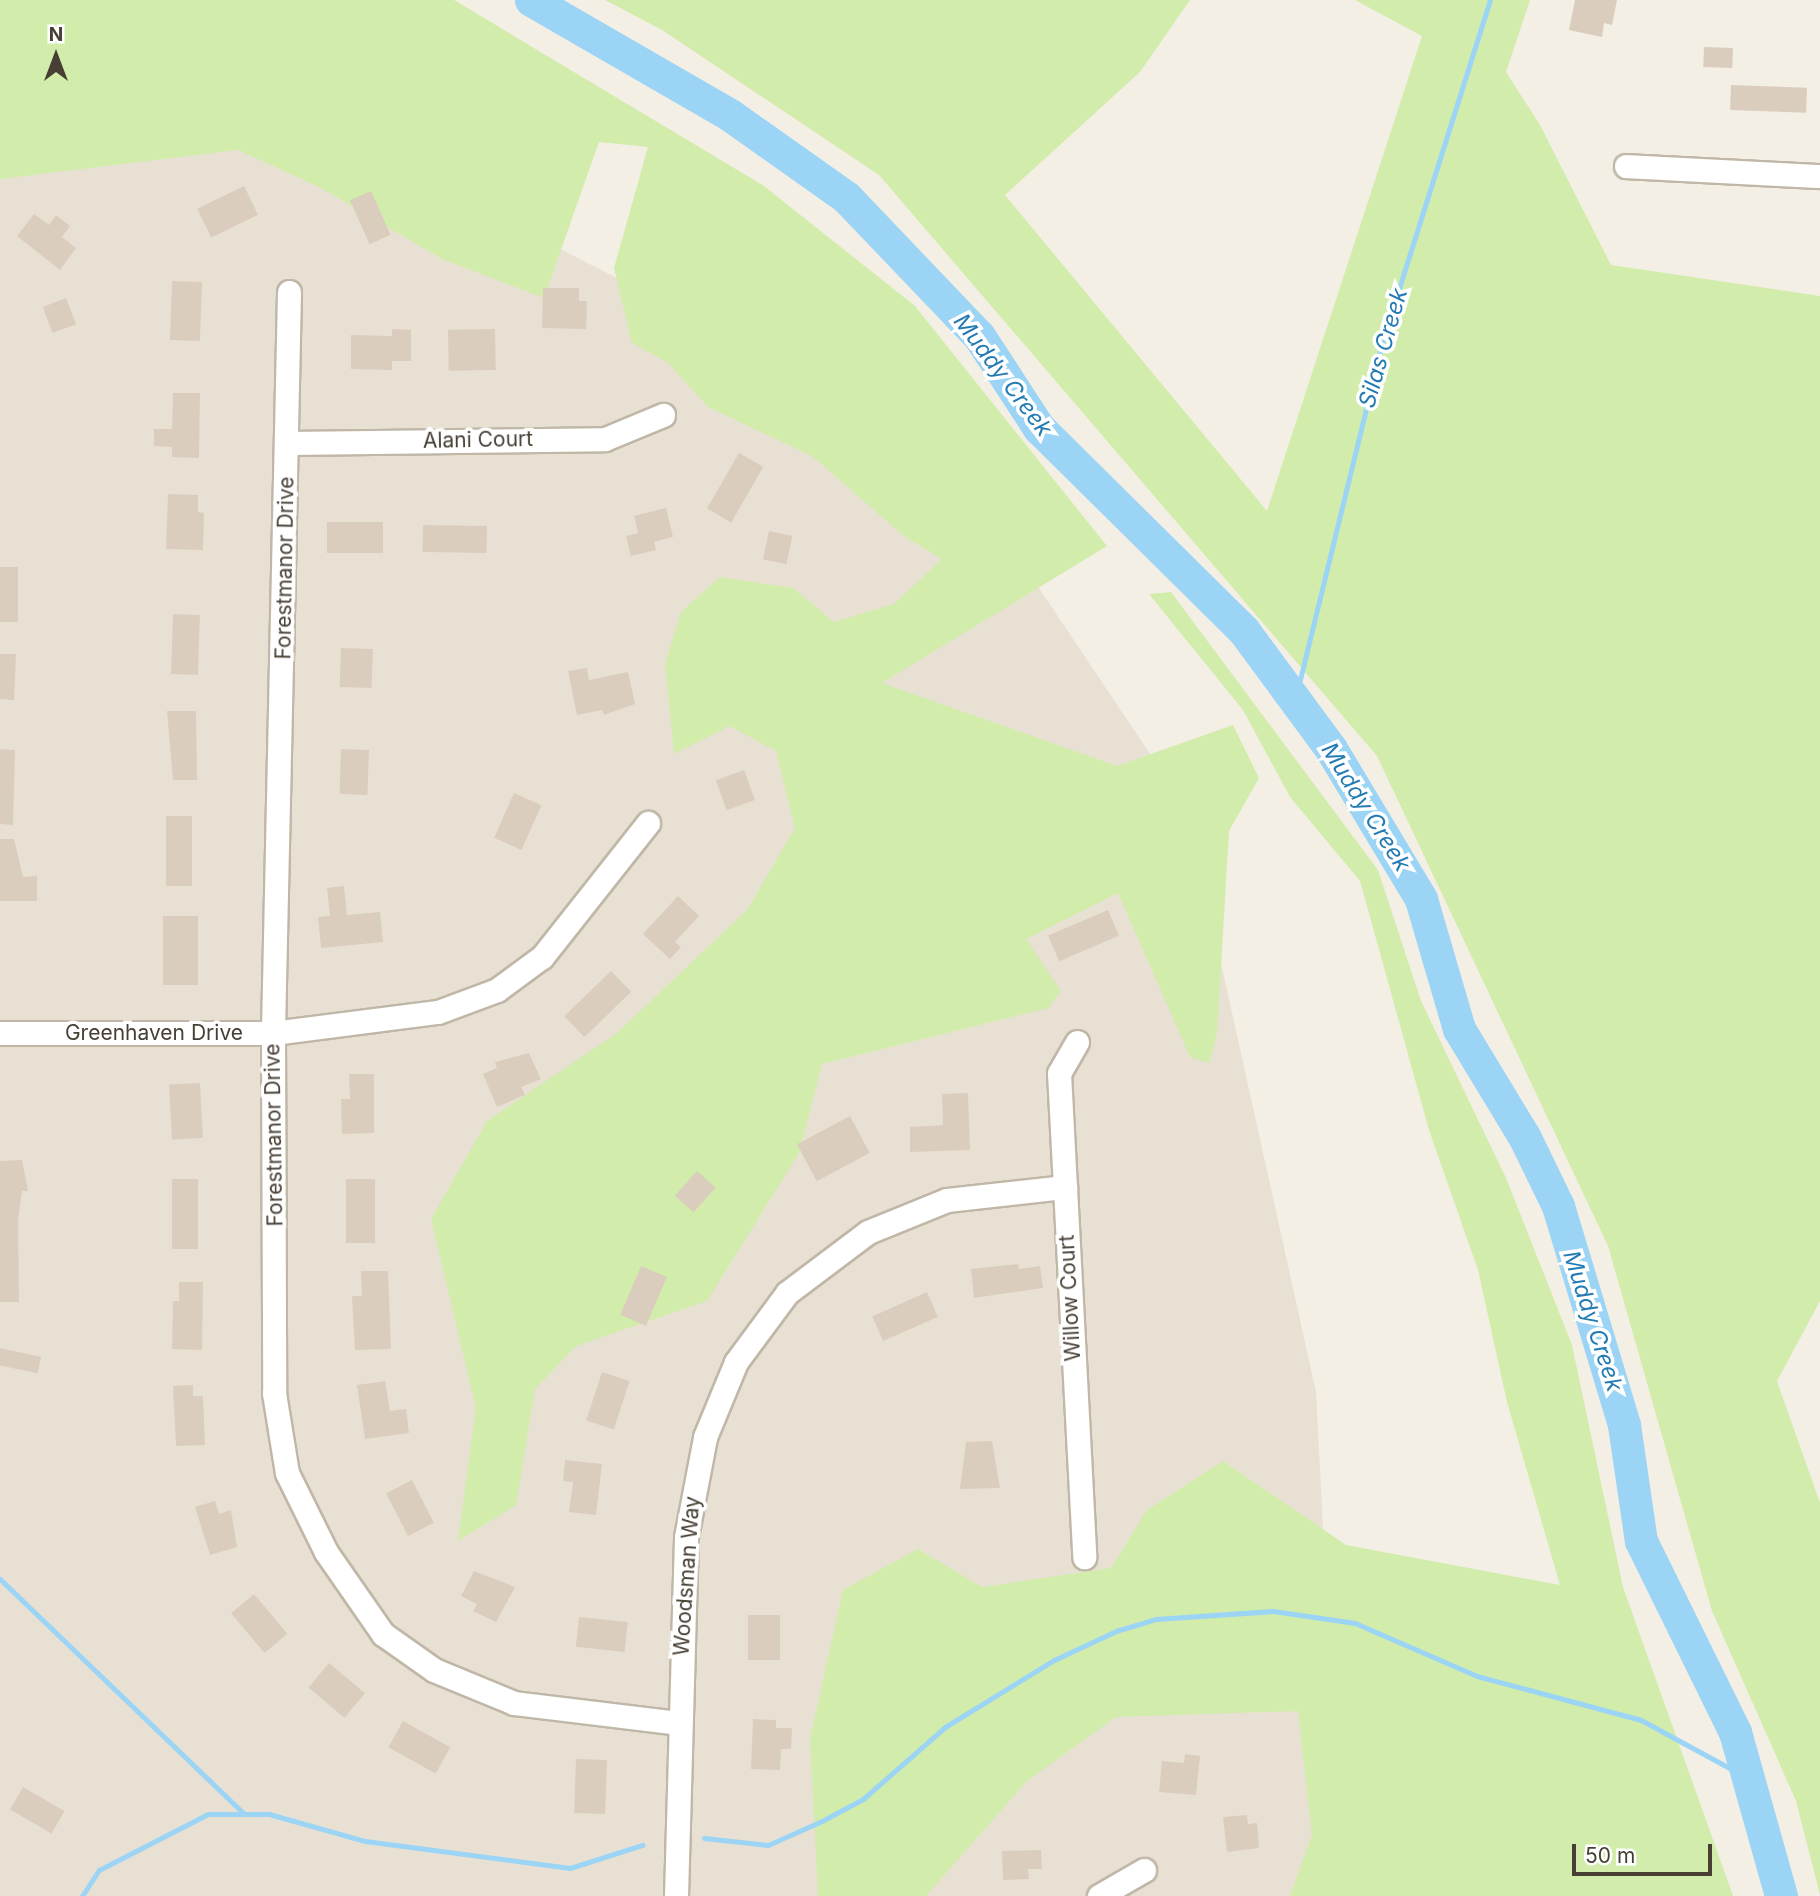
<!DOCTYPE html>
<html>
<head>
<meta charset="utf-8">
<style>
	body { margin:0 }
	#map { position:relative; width:1820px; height:1896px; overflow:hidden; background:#f4efe5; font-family:Inter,sans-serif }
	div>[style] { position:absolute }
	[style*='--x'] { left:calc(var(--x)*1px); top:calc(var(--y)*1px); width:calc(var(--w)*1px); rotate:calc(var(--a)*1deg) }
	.residential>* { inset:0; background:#e8e1d3 }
	.green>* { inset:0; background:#d1ecab }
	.stream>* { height:5px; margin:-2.5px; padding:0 2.5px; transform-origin:2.5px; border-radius:2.5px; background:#9cd4f6 }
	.river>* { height:33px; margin:-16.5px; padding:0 16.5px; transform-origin:16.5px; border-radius:16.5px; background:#9cd4f6 }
	.building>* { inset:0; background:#dacdbd; transform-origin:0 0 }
	.roads { filter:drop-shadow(2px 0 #c0b7a7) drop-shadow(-2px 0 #c0b7a7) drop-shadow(0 2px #c0b7a7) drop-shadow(0 -2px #c0b7a7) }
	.street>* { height:23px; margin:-11.5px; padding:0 11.5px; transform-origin:11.5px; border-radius:11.5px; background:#fff }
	span { translate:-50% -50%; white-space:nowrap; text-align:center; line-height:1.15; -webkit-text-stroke:7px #fff; paint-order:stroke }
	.street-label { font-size:21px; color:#473f34 }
	.water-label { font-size:23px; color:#247bb3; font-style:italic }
	.north { position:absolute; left:21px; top:21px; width:70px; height:70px; -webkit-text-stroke:5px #fff; paint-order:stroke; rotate:0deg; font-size:19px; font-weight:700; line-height:28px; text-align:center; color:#473f34 }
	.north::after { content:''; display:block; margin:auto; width:24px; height:32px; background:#473f34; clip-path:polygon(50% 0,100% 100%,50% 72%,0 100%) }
	.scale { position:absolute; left:1572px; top:1844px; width:140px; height:32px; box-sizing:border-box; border:4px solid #473f34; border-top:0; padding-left:9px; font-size:21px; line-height:24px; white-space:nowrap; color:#473f34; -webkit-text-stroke:5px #fff; paint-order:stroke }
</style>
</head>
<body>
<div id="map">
	<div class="residential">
		<div style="clip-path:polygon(0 74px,447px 191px,814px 379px,998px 527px,1187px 809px,1316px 1392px,1342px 1896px,0 1896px)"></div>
	</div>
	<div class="green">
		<div style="clip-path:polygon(0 0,454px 0,764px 186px,915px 306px,1107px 546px,882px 683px,1117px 766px,1233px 725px,1259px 778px,1229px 831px,1217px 1034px,1209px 1063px,1190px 1057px,1118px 893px,1026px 939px,1061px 991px,1048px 1008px,822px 1064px,799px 1153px,707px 1301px,576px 1346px,535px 1389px,516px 1505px,458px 1541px,476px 1408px,431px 1219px,487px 1121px,616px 1034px,747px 910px,795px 828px,776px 751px,730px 726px,674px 754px,665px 664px,681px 612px,720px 577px,793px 588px,834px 622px,894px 604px,942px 559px,905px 537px,812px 456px,708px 407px,667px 362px,632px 343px,614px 268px,648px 147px,599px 142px,544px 298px,442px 259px,319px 187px,238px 150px,0 179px)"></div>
		<div style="clip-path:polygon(605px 0,1190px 0,1140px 72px,1005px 195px,1267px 511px,1422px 36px,1355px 0,1530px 0,1506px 72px,1540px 125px,1611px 265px,1820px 296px,1820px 1301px,1777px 1381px,1820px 1503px,1820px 1895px,1796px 1801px,1712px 1611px,1608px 1246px,1377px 756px,879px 175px,662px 30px)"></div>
		<div style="clip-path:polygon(1171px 592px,1378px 870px,1421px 1001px,1506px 1178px,1572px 1345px,1623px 1587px,1733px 1896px,1290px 1896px,1312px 1835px,1298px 1711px,1116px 1717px,1027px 1781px,926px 1896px,818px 1896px,810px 1739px,843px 1590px,918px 1549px,982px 1587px,1111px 1568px,1147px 1510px,1223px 1461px,1346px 1545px,1560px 1585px,1507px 1402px,1478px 1270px,1429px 1130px,1360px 881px,1290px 797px,1243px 710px,1149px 594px)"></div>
	</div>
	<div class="stream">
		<div style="--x:1295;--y:700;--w:372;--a:-76.3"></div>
		<div style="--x:1383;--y:339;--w:355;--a:-72.5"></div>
		<div style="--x:0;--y:1579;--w:339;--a:43.9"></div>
		<div style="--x:704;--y:1838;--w:64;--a:6.2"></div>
		<div style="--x:768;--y:1845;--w:59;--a:-24"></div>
		<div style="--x:822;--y:1821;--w:47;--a:-28.2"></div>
		<div style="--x:863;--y:1799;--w:109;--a:-41.3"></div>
		<div style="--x:945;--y:1727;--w:128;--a:-31.6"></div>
		<div style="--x:1054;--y:1660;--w:68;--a:-25.1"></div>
		<div style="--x:1116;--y:1631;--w:42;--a:-16.7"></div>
		<div style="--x:1156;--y:1619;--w:117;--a:-3.9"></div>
		<div style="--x:1273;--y:1611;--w:83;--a:8.3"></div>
		<div style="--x:1355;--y:1623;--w:133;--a:23.5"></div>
		<div style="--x:1477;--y:1676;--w:170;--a:15"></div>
		<div style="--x:1641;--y:1720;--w:119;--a:28.5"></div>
		<div style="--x:82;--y:1896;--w:31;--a:-57"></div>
		<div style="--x:99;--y:1870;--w:123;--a:-27.2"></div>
		<div style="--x:208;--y:1814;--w:61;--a:0"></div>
		<div style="--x:269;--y:1814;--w:100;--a:15.7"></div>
		<div style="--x:365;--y:1841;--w:207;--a:7.5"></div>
		<div style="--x:570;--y:1868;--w:76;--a:-17.7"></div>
	</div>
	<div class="river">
		<div style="--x:531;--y:0;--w:230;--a:30"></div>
		<div style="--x:730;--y:115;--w:142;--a:35.3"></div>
		<div style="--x:846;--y:197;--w:192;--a:46.3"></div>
		<div style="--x:979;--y:336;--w:110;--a:56.9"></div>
		<div style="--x:1039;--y:428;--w:289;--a:44.7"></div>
		<div style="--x:1244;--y:631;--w:147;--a:53.6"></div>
		<div style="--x:1331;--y:749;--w:175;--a:59"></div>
		<div style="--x:1421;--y:899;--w:135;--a:73.7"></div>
		<div style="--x:1459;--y:1029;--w:127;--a:58.8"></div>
		<div style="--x:1525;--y:1138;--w:76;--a:64.1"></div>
		<div style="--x:1558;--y:1206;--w:229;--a:73.2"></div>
		<div style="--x:1624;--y:1425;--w:117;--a:81.7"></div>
		<div style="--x:1641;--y:1541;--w:213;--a:63.8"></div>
		<div style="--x:1735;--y:1732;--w:170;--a:74.3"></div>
	</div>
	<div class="building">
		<div style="clip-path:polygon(1575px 0,1617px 0,1612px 25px,1604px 23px,1602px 37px,1569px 30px)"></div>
		<div style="left:1704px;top:47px;width:29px;height:20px;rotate:2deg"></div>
		<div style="left:1731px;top:85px;width:76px;height:25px;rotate:2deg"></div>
		<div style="left:244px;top:186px;width:32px;height:52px;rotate:64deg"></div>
		<div style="left:371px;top:191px;width:48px;height:23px;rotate:66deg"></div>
		<div style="clip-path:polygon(34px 214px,49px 225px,56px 215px,70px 226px,62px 237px,76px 248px,60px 270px,17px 236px)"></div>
		<div style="left:172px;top:281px;width:30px;height:59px;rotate:2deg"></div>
		<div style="clip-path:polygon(543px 288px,579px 288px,579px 301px,587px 301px,586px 329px,542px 328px)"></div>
		<div style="left:66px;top:298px;width:28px;height:25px;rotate:69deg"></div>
		<div style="clip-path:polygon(392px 329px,411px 330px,411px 361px,392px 361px,392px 370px,351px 369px,351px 335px,392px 336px)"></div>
		<div style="left:495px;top:329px;width:41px;height:47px;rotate:89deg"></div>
		<div style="clip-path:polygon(173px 393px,200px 393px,199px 458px,172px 457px,172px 447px,154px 446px,154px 429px,172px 429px)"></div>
		<div style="left:739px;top:453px;width:28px;height:64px;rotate:30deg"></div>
		<div style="clip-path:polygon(168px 494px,198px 495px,198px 512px,204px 513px,203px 550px,166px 549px)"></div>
		<div style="clip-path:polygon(666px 508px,673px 537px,654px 542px,656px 550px,631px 556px,626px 536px,638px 533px,634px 516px)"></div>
		<div style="left:383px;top:522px;width:31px;height:56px;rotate:90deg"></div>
		<div style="left:423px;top:525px;width:64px;height:27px;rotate:1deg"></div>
		<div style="left:769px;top:531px;width:24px;height:29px;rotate:12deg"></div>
		<div style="left:0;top:567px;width:18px;height:55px"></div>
		<div style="left:173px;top:614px;width:27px;height:60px;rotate:2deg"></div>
		<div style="left:341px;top:648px;width:32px;height:39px;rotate:2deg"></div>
		<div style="clip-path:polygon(0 654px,16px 654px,14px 700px,0 699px)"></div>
		<div style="clip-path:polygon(587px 668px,589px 680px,628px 672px,635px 704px,604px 715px,602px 710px,577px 715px,568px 671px)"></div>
		<div style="clip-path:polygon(167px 711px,196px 711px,197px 780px,173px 780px)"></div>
		<div style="clip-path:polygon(0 749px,15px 750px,13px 825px,0 824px)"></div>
		<div style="left:341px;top:749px;width:28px;height:45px;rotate:2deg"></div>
		<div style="left:744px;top:770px;width:32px;height:30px;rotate:70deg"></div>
		<div style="left:514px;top:793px;width:30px;height:49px;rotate:24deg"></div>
		<div style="left:166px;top:816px;width:26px;height:70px"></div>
		<div style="clip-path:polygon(0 839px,14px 839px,23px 877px,37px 876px,37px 901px,0 901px)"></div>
		<div style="clip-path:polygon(344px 886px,347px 915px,380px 912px,383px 942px,321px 948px,318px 917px,330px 916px,327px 888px)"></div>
		<div style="clip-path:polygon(678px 896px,699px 916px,675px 942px,681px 947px,670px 959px,643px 934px)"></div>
		<div style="left:1108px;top:910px;width:28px;height:65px;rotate:67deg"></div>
		<div style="left:163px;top:916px;width:35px;height:69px"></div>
		<div style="left:611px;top:971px;width:29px;height:65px;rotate:46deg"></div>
		<div style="clip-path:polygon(529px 1053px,541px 1079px,521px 1087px,525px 1095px,497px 1107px,483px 1074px,497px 1068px,495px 1062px)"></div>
		<div style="clip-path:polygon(349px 1074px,374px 1074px,374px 1133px,342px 1134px,341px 1099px,350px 1099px)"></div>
		<div style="left:200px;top:1083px;width:55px;height:31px;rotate:87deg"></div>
		<div style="clip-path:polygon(968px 1093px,970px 1150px,910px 1152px,910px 1127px,943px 1125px,942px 1094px)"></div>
		<div style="left:850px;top:1116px;width:42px;height:60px;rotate:62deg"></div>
		<div style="clip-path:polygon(22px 1160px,28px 1191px,22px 1191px,18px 1220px,19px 1302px,0 1302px,0 1161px)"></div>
		<div style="left:697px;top:1171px;width:25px;height:33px;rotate:42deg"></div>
		<div style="left:172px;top:1179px;width:26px;height:70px"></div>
		<div style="left:346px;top:1179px;width:29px;height:64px"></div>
		<div style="clip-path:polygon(1018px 1264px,1019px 1269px,1040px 1266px,1043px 1288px,974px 1298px,971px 1269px)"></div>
		<div style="left:641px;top:1266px;width:28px;height:53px;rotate:23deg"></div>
		<div style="clip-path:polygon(361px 1271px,388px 1271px,391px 1349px,355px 1350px,352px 1296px,362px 1296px)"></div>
		<div style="clip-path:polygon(179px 1282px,203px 1282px,202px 1350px,172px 1349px,173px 1301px,179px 1301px)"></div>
		<div style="left:927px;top:1292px;width:27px;height:60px;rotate:66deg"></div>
		<div style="left:0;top:1348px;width:42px;height:17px;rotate:12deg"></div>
		<div style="left:602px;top:1372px;width:29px;height:51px;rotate:18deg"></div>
		<div style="clip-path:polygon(385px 1381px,390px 1411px,406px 1409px,409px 1433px,365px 1439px,357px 1385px)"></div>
		<div style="clip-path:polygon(193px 1385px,193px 1396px,203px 1396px,205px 1445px,176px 1446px,173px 1386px)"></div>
		<div style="clip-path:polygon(992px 1441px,1000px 1488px,960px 1489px,966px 1442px)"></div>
		<div style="clip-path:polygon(565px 1460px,602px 1464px,596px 1515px,569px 1512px,573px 1482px,563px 1481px)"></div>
		<div style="left:412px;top:1480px;width:48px;height:29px;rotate:63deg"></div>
		<div style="clip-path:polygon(215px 1501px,219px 1514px,231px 1510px,237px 1547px,210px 1555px,195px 1507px)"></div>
		<div style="clip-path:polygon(474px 1571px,515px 1587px,496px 1622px,473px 1611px,477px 1604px,461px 1596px)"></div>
		<div style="left:254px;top:1594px;width:52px;height:30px;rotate:50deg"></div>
		<div style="left:748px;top:1615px;width:32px;height:45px"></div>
		<div style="left:579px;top:1617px;width:49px;height:30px;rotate:6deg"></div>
		<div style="left:329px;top:1663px;width:47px;height:32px;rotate:40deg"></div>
		<div style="clip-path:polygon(753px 1719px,776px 1720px,776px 1728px,792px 1728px,791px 1749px,781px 1749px,780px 1770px,751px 1769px)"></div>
		<div style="left:403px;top:1721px;width:54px;height:30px;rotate:29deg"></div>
		<div style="clip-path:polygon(1185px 1754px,1200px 1756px,1196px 1795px,1159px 1792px,1162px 1761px,1184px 1763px)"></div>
		<div style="left:576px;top:1759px;width:31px;height:54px;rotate:2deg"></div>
		<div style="left:23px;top:1787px;width:48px;height:26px;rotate:30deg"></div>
		<div style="clip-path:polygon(1247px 1815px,1248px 1824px,1257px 1823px,1259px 1848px,1227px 1852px,1223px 1817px)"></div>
		<div style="clip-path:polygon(1041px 1850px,1042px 1869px,1028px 1869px,1029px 1879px,1003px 1880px,1002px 1851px)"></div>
	</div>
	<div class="roads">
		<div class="street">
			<div style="--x:1626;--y:166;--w:194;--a:3"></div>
			<div style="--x:289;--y:292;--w:741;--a:91.24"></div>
			<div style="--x:273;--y:1033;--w:360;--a:89.8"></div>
			<div style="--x:274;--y:1393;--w:81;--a:80.8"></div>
			<div style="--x:287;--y:1473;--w:88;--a:63.7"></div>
			<div style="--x:326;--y:1552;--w:100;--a:55.2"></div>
			<div style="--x:383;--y:1634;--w:62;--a:35.2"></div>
			<div style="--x:434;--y:1670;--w:87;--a:22.4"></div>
			<div style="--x:514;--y:1703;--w:166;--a:6.9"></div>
			<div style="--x:288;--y:443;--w:317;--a:-0.7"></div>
			<div style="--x:605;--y:439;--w:63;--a:-22.5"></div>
			<div style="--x:0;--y:1033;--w:273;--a:0"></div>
			<div style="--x:273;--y:1033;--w:166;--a:-7.3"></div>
			<div style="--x:438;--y:1012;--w:63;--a:-20.4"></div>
			<div style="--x:497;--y:990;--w:56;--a:-36.3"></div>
			<div style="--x:542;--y:957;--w:171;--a:-51.7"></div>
			<div style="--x:1077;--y:1042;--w:36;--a:120"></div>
			<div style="--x:1059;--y:1073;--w:485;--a:87"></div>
			<div style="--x:676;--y:1896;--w:359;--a:-88.4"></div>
			<div style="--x:686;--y:1537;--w:102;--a:-79.2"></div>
			<div style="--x:705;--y:1437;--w:81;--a:-67.5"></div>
			<div style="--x:736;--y:1362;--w:86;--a:-53.5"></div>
			<div style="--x:787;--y:1293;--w:101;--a:-37"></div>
			<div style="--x:868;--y:1232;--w:85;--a:-22.1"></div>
			<div style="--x:947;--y:1200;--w:119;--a:-6.3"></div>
			<div style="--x:1099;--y:1896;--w:52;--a:-30"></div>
		</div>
	</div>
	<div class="street-label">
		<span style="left:478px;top:440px;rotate:-1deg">Alani Court</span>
		<span style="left:285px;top:568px;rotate:-89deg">Forestmanor Drive</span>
		<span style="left:154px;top:1033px">Greenhaven Drive</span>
		<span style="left:274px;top:1135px;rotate:-91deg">Forestmanor Drive</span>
		<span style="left:1070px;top:1298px;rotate:-93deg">Willow Court</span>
		<span style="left:687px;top:1576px;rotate:-86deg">Woodsman Way</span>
	</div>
	<div class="water-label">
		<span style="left:1383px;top:348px;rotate:-74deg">Silas Creek</span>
		<span style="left:1003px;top:375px;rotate:53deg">Muddy Creek</span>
		<span style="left:1366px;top:807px;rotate:58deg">Muddy Creek</span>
		<span style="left:1593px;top:1321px;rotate:72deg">Muddy Creek</span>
	</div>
	<div class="north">N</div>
	<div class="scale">50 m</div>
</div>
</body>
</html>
